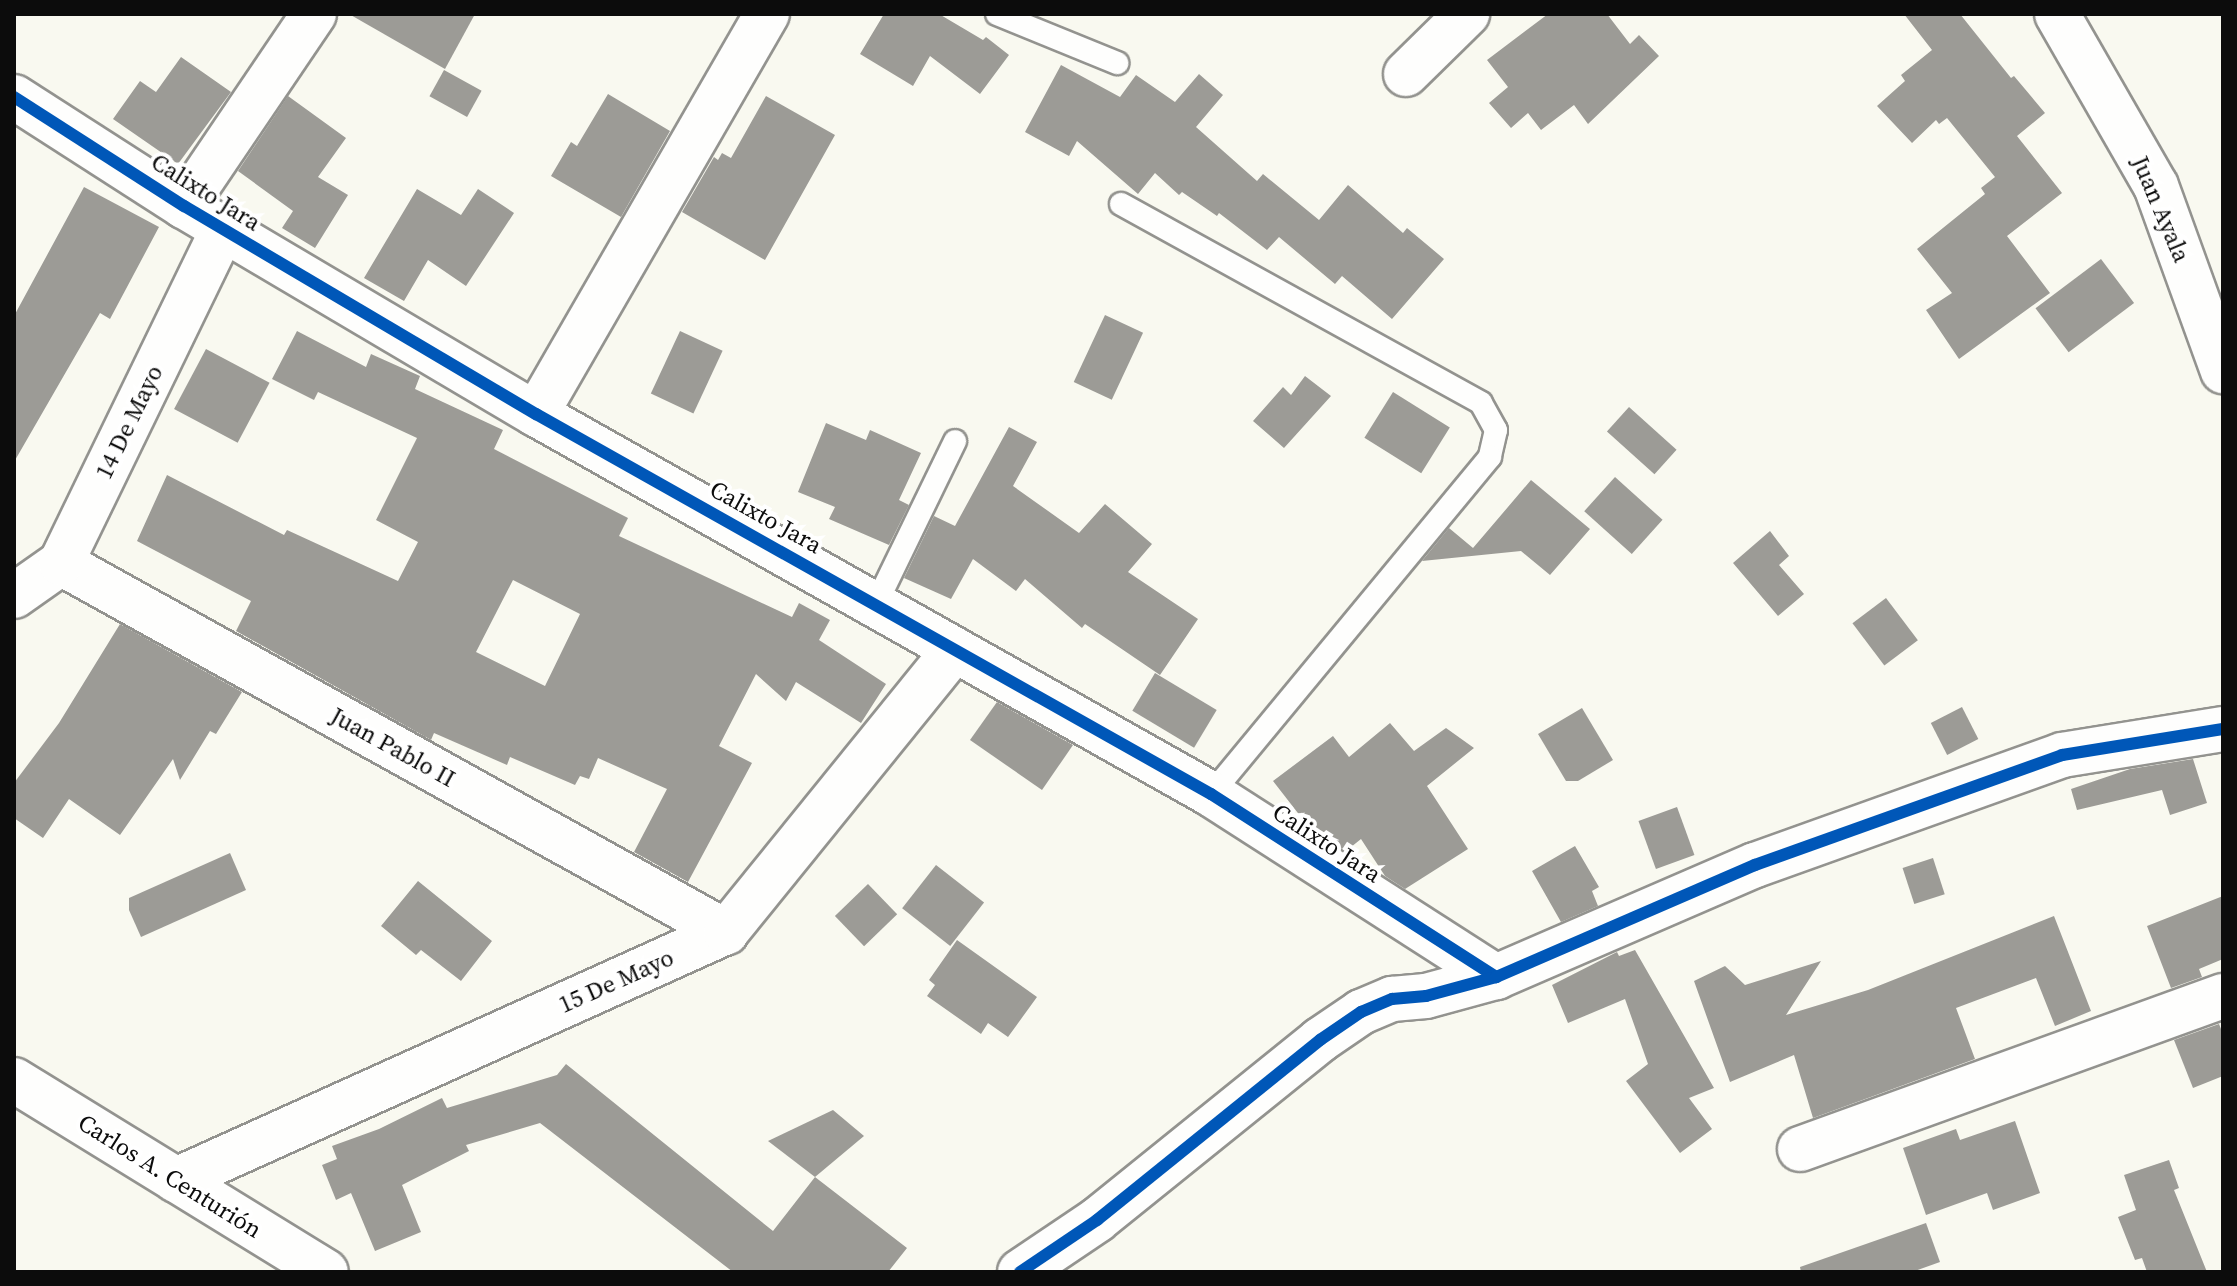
<!DOCTYPE html>
<html>
<head>
<meta charset="utf-8">
<style>
	body { margin:0 }
	#map { position:relative; width:2237px; height:1286px; overflow:hidden; background:#f9f9f0; font-family:"Source Serif 4",serif }
	div>[style] { position:absolute }
	[style*='--x'] { left:calc(var(--x)*1px); top:calc(var(--y)*1px); width:calc(var(--w)*1px); rotate:calc(var(--a)*1deg) }
	.building>* { inset:0; background:#9c9b96; transform-origin:0 0 }
	.roads { filter:drop-shadow(2px 0 #93938f) drop-shadow(-2px 0 #93938f) drop-shadow(0 2px #93938f) drop-shadow(0 -2px #93938f) }
	.service>* { height:22px; margin:-11px; padding:0 11px; transform-origin:11px; border-radius:11px; background:#fefefd }
	.minor>* { height:44px; margin:-22px; padding:0 22px; transform-origin:22px; border-radius:22px; background:#fefefd }
	.cycleway>* { height:12px; margin:-6px; padding:0 6px; transform-origin:6px; border-radius:6px; background:#0057b8 }
	span { translate:-50% -50%; white-space:nowrap; text-align:center; line-height:1.15; -webkit-text-stroke:8px #fff; paint-order:stroke }
	.street-label { font-size:24px; color:#0c0c0c }
	.frame { position:absolute; inset:0; border:16px solid #0c0c0c; pointer-events:none }
</style>
</head>
<body>
<div id="map">
	<div class="building">
		<div style="clip-path:polygon(349px 14px,475px 14px,445px 69px)"></div>
		<div style="clip-path:polygon(884px 14px,939px 14px,983px 40px,986px 37px,1009px 55px,980px 94px,930px 56px,913px 86px,860px 54px)"></div>
		<div style="clip-path:polygon(1548px 14px,1607px 14px,1630px 44px,1639px 35px,1659px 56px,1588px 124px,1574px 105px,1541px 130px,1528px 113px,1511px 128px,1489px 103px,1508px 87px,1487px 60px)"></div>
		<div style="clip-path:polygon(1904px 14px,1960px 14px,2011px 78px,2014px 76px,2045px 113px,2017px 136px,2062px 193px,2007px 236px,2050px 293px,1959px 359px,1926px 310px,1952px 293px,1917px 249px,1985px 194px,1981px 188px,1995px 177px,1947px 118px,1939px 124px,1936px 120px,1912px 143px,1877px 106px,1905px 81px,1901px 75px,1932px 50px)"></div>
		<div style="clip-path:polygon(181px 57px,231px 92px,178px 164px,113px 119px,140px 81px,156px 92px)"></div>
		<div style="clip-path:polygon(1061px 65px,1120px 97px,1136px 75px,1175px 102px,1199px 74px,1223px 95px,1196px 127px,1257px 181px,1263px 174px,1319px 220px,1348px 185px,1403px 233px,1407px 228px,1444px 259px,1392px 319px,1342px 276px,1335px 284px,1279px 237px,1267px 250px,1219px 213px,1217px 216px,1182px 192px,1179px 195px,1155px 173px,1138px 194px,1077px 141px,1069px 156px,1025px 132px)"></div>
		<div style="left:444px;top:70px;width:43px;height:30px;rotate:29deg"></div>
		<div style="clip-path:polygon(608px 94px,670px 131px,621px 217px,551px 176px,571px 142px,577px 146px)"></div>
		<div style="clip-path:polygon(288px 96px,346px 138px,318px 177px,348px 195px,315px 248px,282px 228px,293px 211px,238px 171px)"></div>
		<div style="clip-path:polygon(766px 96px,835px 135px,765px 260px,682px 212px,714px 157px,718px 160px,722px 153px,731px 158px)"></div>
		<div style="clip-path:polygon(84px 187px,159px 227px,110px 319px,100px 313px,14px 462px,14px 316px)"></div>
		<div style="clip-path:polygon(417px 189px,461px 215px,478px 189px,514px 213px,466px 286px,428px 260px,404px 301px,364px 278px)"></div>
		<div style="left:2101px;top:259px;width:55px;height:82px;rotate:53deg"></div>
		<div style="left:1105px;top:315px;width:42px;height:74px;rotate:25deg"></div>
		<div style="clip-path:polygon(evenodd,297px 331px,366px 367px,371px 354px,420px 376px,415px 389px,503px 430px,494px 449px,628px 518px,619px 536px,792px 617px,799px 603px,830px 620px,819px 640px,886px 684px,861px 723px,796px 682px,786px 701px,756px 674px,719px 746px,752px 763px,688px 882px,634px 852px,667px 789px,598px 758px,589px 779px,580px 776px,575px 785px,510px 757px,507px 765px,434px 733px,431px 740px,236px 631px,251px 601px,137px 541px,167px 475px,284px 535px,287px 530px,398px 581px,418px 542px,376px 520px,417px 438px,318px 392px,314px 400px,272px 379px,297px 331px,513px 580px,580px 614px,545px 686px,476px 652px,513px 580px)"></div>
		<div style="left:680px;top:331px;width:47px;height:69px;rotate:25deg"></div>
		<div style="left:206px;top:349px;width:72px;height:68px;rotate:28deg"></div>
		<div style="clip-path:polygon(1305px 376px,1331px 396px,1284px 448px,1253px 421px,1283px 387px,1291px 395px)"></div>
		<div style="left:1393px;top:392px;width:67px;height:54px;rotate:32deg"></div>
		<div style="left:1629px;top:407px;width:64px;height:33px;rotate:42deg"></div>
		<div style="clip-path:polygon(826px 423px,866px 440px,870px 430px,921px 453px,899px 500px,909px 505px,889px 545px,829px 519px,835px 507px,798px 492px)"></div>
		<div style="clip-path:polygon(1009px 427px,1037px 442px,1013px 486px,1079px 533px,1105px 504px,1152px 544px,1128px 572px,1198px 619px,1160px 675px,1085px 624px,1082px 628px,1025px 579px,1016px 591px,973px 559px,951px 599px,904px 578px,934px 516px,955px 526px)"></div>
		<div style="left:1615px;top:477px;width:64px;height:46px;rotate:42deg"></div>
		<div style="clip-path:polygon(1531px 480px,1590px 529px,1550px 575px,1521px 551px,1422px 561px,1449px 528px,1473px 548px)"></div>
		<div style="clip-path:polygon(1770px 531px,1789px 556px,1779px 565px,1804px 594px,1778px 616px,1733px 563px)"></div>
		<div style="left:1886px;top:598px;width:53px;height:42px;rotate:53deg"></div>
		<div style="clip-path:polygon(120px 624px,242px 692px,216px 734px,210px 731px,180px 780px,173px 759px,120px 835px,69px 799px,43px 838px,14px 818px,14px 783px,59px 723px)"></div>
		<div style="left:1155px;top:673px;width:72px;height:44px;rotate:31deg"></div>
		<div style="clip-path:polygon(997px 702px,1073px 745px,1042px 790px,970px 740px)"></div>
		<div style="left:1962px;top:707px;width:36px;height:35px;rotate:63deg"></div>
		<div style="clip-path:polygon(1582px 708px,1613px 760px,1578px 781px,1566px 781px,1538px 734px)"></div>
		<div style="clip-path:polygon(1390px 723px,1414px 751px,1446px 728px,1474px 748px,1427px 786px,1468px 849px,1405px 889px,1385px 876px,1361px 839px,1346px 851px,1308px 826px,1273px 781px,1333px 736px,1349px 757px)"></div>
		<div style="clip-path:polygon(2193px 759px,2207px 803px,2170px 815px,2162px 790px,2077px 810px,2071px 789px,2130px 769px)"></div>
		<div style="left:1677px;top:807px;width:51px;height:41px;rotate:70deg"></div>
		<div style="clip-path:polygon(1575px 846px,1599px 887px,1592px 891px,1598px 906px,1561px 922px,1532px 871px)"></div>
		<div style="clip-path:polygon(230px 853px,246px 890px,141px 937px,129px 910px,129px 898px)"></div>
		<div style="left:1933px;top:858px;width:38px;height:32px;rotate:72deg"></div>
		<div style="left:936px;top:865px;width:61px;height:55px;rotate:38deg"></div>
		<div style="clip-path:polygon(418px 881px,492px 941px,461px 981px,421px 950px,416px 955px,381px 926px)"></div>
		<div style="left:868px;top:884px;width:42px;height:46px;rotate:46deg"></div>
		<div style="clip-path:polygon(2223px 896px,2223px 959px,2199px 969px,2202px 977px,2171px 988px,2147px 926px)"></div>
		<div style="clip-path:polygon(2054px 916px,2091px 1011px,2055px 1026px,2036px 978px,1956px 1008px,1975px 1059px,1813px 1118px,1794px 1055px,1730px 1082px,1694px 981px,1725px 966px,1745px 985px,1821px 961px,1786px 1015px,1868px 990px)"></div>
		<div style="clip-path:polygon(957px 940px,1037px 997px,1008px 1037px,988px 1023px,981px 1034px,927px 996px,935px 985px,929px 980px)"></div>
		<div style="clip-path:polygon(1635px 950px,1714px 1088px,1689px 1098px,1712px 1129px,1680px 1153px,1626px 1081px,1648px 1064px,1625px 999px,1568px 1023px,1552px 985px,1617px 952px,1619px 956px)"></div>
		<div style="clip-path:polygon(2219px 1024px,2223px 1034px,2223px 1076px,2193px 1088px,2174px 1040px)"></div>
		<div style="clip-path:polygon(566px 1064px,773px 1231px,815px 1177px,907px 1248px,888px 1272px,733px 1272px,540px 1123px,466px 1145px,469px 1151px,402px 1185px,421px 1232px,375px 1251px,351px 1193px,336px 1200px,322px 1165px,337px 1159px,332px 1146px,379px 1129px,442px 1098px,447px 1108px,557px 1075px)"></div>
		<div style="clip-path:polygon(833px 1110px,864px 1136px,815px 1177px,768px 1141px)"></div>
		<div style="clip-path:polygon(2015px 1121px,2040px 1193px,1993px 1210px,1987px 1193px,1926px 1215px,1903px 1148px,1956px 1129px,1960px 1140px)"></div>
		<div style="clip-path:polygon(2169px 1160px,2179px 1188px,2174px 1190px,2207px 1272px,2147px 1272px,2142px 1258px,2135px 1260px,2118px 1217px,2136px 1210px,2124px 1175px)"></div>
		<div style="clip-path:polygon(1926px 1223px,1940px 1262px,1912px 1272px,1801px 1272px,1800px 1267px)"></div>
	</div>
	<div class="roads">
		<div class="service">
			<div style="--x:997;--y:14;--w:130;--a:22.2"></div>
			<div style="--x:1121;--y:204;--w:411;--a:28.9"></div>
			<div style="--x:1481;--y:403;--w:31;--a:61"></div>
			<div style="--x:1496;--y:430;--w:28;--a:103"></div>
			<div style="--x:1490;--y:457;--w:438;--a:129.6"></div>
			<div style="--x:876;--y:604;--w:181;--a:-64.1"></div>
		</div>
		<div class="minor">
			<div style="--x:2057;--y:14;--w:198;--a:60.1"></div>
			<div style="--x:2156;--y:186;--w:197;--a:70.1"></div>
			<div style="--x:1406;--y:74;--w:86;--a:-44.5"></div>
			<div style="--x:14;--y:97;--w:202;--a:32.7"></div>
			<div style="--x:184;--y:206;--w:409;--a:30.6"></div>
			<div style="--x:536;--y:414;--w:775;--a:29.38"></div>
			<div style="--x:1211;--y:794;--w:339;--a:32.7"></div>
			<div style="--x:184;--y:206;--w:232;--a:-55.9"></div>
			<div style="--x:536;--y:414;--w:462;--a:-60"></div>
			<div style="--x:61;--y:563;--w:761;--a:29.03"></div>
			<div style="--x:14;--y:596;--w:57;--a:-35.1"></div>
			<div style="--x:61;--y:563;--w:371;--a:-64.1"></div>
			<div style="--x:14;--y:1080;--w:366;--a:31.6"></div>
			<div style="--x:1800;--y:1149;--w:450;--a:-19.9"></div>
			<div style="--x:176;--y:1180;--w:603;--a:-24.27"></div>
			<div style="--x:726;--y:932;--w:363;--a:-51"></div>
			<div style="--x:1020;--y:1272;--w:93;--a:-34"></div>
			<div style="--x:1097;--y:1220;--w:287;--a:-38.9"></div>
			<div style="--x:1320;--y:1040;--w:50;--a:-34.3"></div>
			<div style="--x:1361;--y:1012;--w:34;--a:-23"></div>
			<div style="--x:1392;--y:999;--w:34;--a:-5"></div>
			<div style="--x:1426;--y:996;--w:73;--a:-15.2"></div>
			<div style="--x:1496;--y:977;--w:282;--a:-23.4"></div>
			<div style="--x:1755;--y:865;--w:326;--a:-19.7"></div>
			<div style="--x:2062;--y:755;--w:163;--a:-9.2"></div>
		</div>
	</div>
	<div class="cycleway">
		<div style="--x:14;--y:97;--w:202;--a:32.7"></div>
		<div style="--x:184;--y:206;--w:409;--a:30.6"></div>
		<div style="--x:536;--y:414;--w:775;--a:29.38"></div>
		<div style="--x:1211;--y:794;--w:339;--a:32.7"></div>
		<div style="--x:1020;--y:1272;--w:93;--a:-34"></div>
		<div style="--x:1097;--y:1220;--w:287;--a:-38.9"></div>
		<div style="--x:1320;--y:1040;--w:50;--a:-34.3"></div>
		<div style="--x:1361;--y:1012;--w:34;--a:-23"></div>
		<div style="--x:1392;--y:999;--w:34;--a:-5"></div>
		<div style="--x:1426;--y:996;--w:73;--a:-15.2"></div>
		<div style="--x:1496;--y:977;--w:282;--a:-23.4"></div>
		<div style="--x:1755;--y:865;--w:326;--a:-19.7"></div>
		<div style="--x:2062;--y:755;--w:163;--a:-9.2"></div>
	</div>
	<div class="street-label">
		<span style="left:206px;top:192px;rotate:32deg">Calixto Jara</span>
		<span style="left:2161px;top:209px;rotate:67deg">Juan Ayala</span>
		<span style="left:129px;top:422px;rotate:-64deg">14 De Mayo</span>
		<span style="left:766px;top:517px;rotate:29deg">Calixto Jara</span>
		<span style="left:393px;top:747px;rotate:29deg">Juan Pablo II</span>
		<span style="left:1327px;top:843px;rotate:33deg">Calixto Jara</span>
		<span style="left:616px;top:981px;rotate:-24deg">15 De Mayo</span>
		<span style="left:170px;top:1176px;rotate:32deg">Carlos A. Centurión</span>
	</div>
	<div class="frame"></div>
</div>
</body>
</html>
